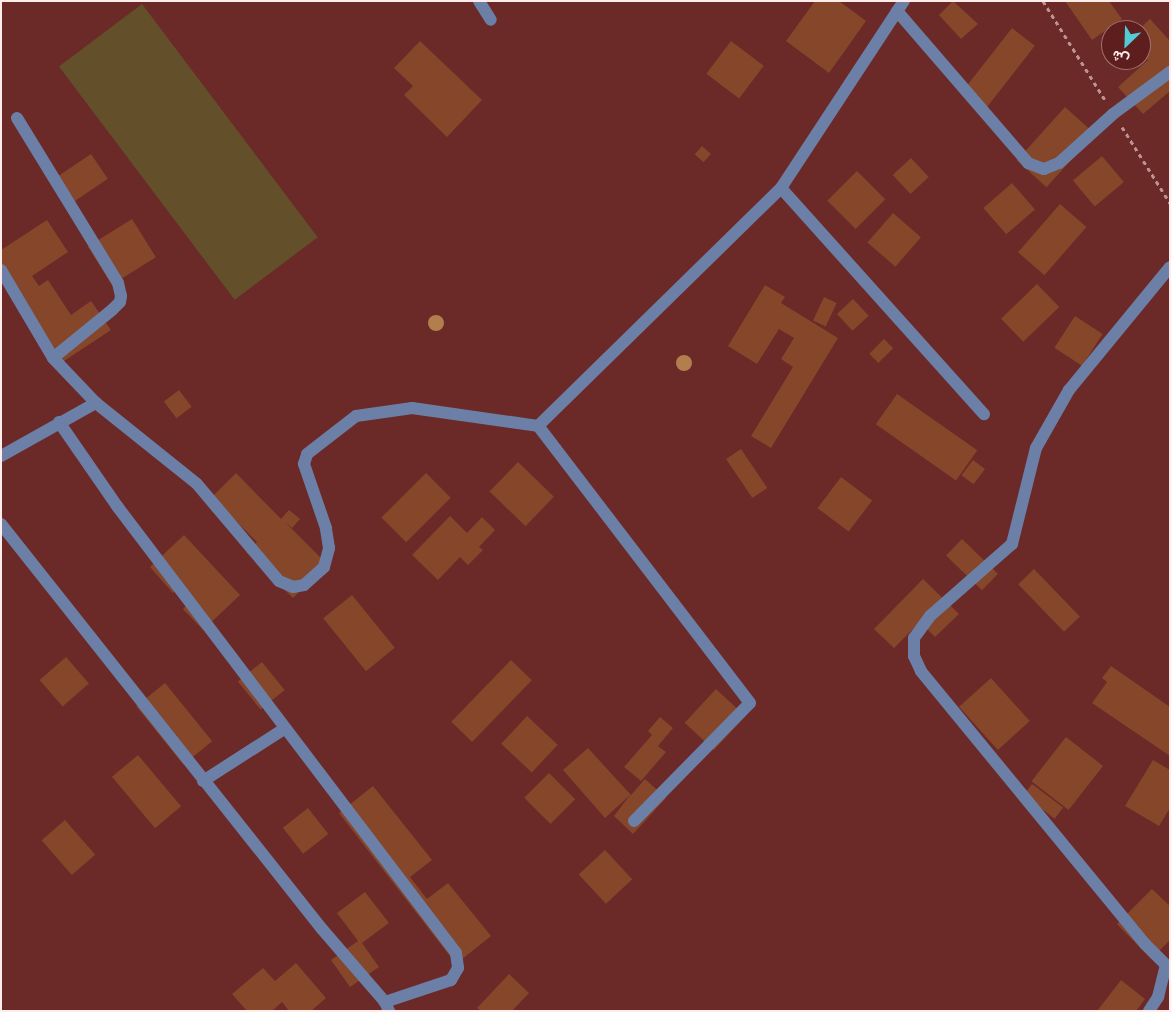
<!DOCTYPE html>
<html>
<head>
<meta charset="utf-8">
<style>
	body { margin:0 }
	#map { position:relative; width:1171px; height:1012px; overflow:hidden; background:#6b2928; font-family:Barlow,Vazirmatn,sans-serif }
	div>[style] { position:absolute }
	[style*='--x'] { left:calc(var(--x)*1px); top:calc(var(--y)*1px); width:calc(var(--w)*1px); rotate:calc(var(--a)*1deg) }
	.green>* { inset:0; background:#63502a; transform-origin:0 0 }
	.building>* { inset:0; background:#85462a; transform-origin:0 0 }
	.path>* { height:3px; margin-top:-1.5px; transform-origin:0; background:repeating-linear-gradient(90deg,#bc9493 0 4px,transparent 0 8px) }
	.minor>* { height:12px; margin:-6px; padding:0 6px; transform-origin:6px; border-radius:6px; background:#6c80a7 }
	.trees>* { width:16px; height:16px; margin:-8px; border-radius:50%; background:#b37e4e }
	span { translate:-50% -50%; white-space:nowrap; text-align:center; line-height:1.15; -webkit-text-stroke:5px #5f1e1e; paint-order:stroke }
	.frame { position:absolute; inset:0; border:2px solid #feedeb; pointer-events:none }
	.north { position:absolute; left:1101px; top:20px; width:50px; height:50px; box-sizing:border-box; background:#5f1e1e; border:1px solid #9f7170; border-radius:50%; rotate:204deg; font-size:14px; font-weight:700; line-height:20px; text-align:center; color:#feedeb }
	.north::after { content:''; display:block; margin:auto; width:18px; height:22px; background:#52cbd7; clip-path:polygon(50% 0,100% 100%,50% 72%,0 100%) }
</style>
</head>
<body>
<div id="map">
	<div class="green">
		<div style="left:142px;top:4px;width:292px;height:104px;rotate:53deg"></div>
	</div>
	<div class="building">
		<div style="clip-path:polygon(815px 1px,839px 1px,866px 21px,829px 73px,786px 41px)"></div>
		<div style="clip-path:polygon(953px 1px,978px 24px,961px 39px,939px 15px)"></div>
		<div style="clip-path:polygon(1065px 1px,1109px 1px,1122px 19px,1092px 40px)"></div>
		<div style="clip-path:polygon(1150px 19px,1170px 41px,1170px 91px,1143px 114px,1118px 87px,1148px 60px,1141px 52px,1141px 30px,1138px 30px)"></div>
		<div style="left:1012px;top:28px;width:29px;height:82px;rotate:38deg"></div>
		<div style="clip-path:polygon(420px 41px,482px 100px,447px 137px,404px 95px,413px 86px,394px 68px)"></div>
		<div style="left:731px;top:41px;width:41px;height:41px;rotate:37deg"></div>
		<div style="left:1065px;top:107px;width:40px;height:72px;rotate:42deg"></div>
		<div style="left:702px;top:146px;width:12px;height:11px;rotate:42deg"></div>
		<div style="left:91px;top:154px;width:30px;height:48px;rotate:56deg"></div>
		<div style="left:1102px;top:156px;width:34px;height:38px;rotate:50deg"></div>
		<div style="left:911px;top:158px;width:26px;height:25px;rotate:47deg"></div>
		<div style="left:857px;top:171px;width:40px;height:42px;rotate:45deg"></div>
		<div style="left:1012px;top:183px;width:35px;height:38px;rotate:49deg"></div>
		<div style="left:1060px;top:204px;width:35px;height:64px;rotate:41deg"></div>
		<div style="left:893px;top:213px;width:37px;height:39px;rotate:41deg"></div>
		<div style="left:132px;top:219px;width:45px;height:52px;rotate:58deg"></div>
		<div style="clip-path:polygon(47px 220px,68px 252px,32px 276px,39px 286px,48px 280px,71px 315px,91px 301px,111px 330px,58px 365px,1px 280px,1px 250px)"></div>
		<div style="left:1037px;top:284px;width:32px;height:50px;rotate:46deg"></div>
		<div style="clip-path:polygon(765px 285px,785px 297px,781px 303px,838px 338px,771px 448px,751px 436px,793px 367px,781px 359px,794px 338px,779px 329px,757px 364px,728px 346px)"></div>
		<div style="left:824px;top:297px;width:14px;height:26px;rotate:25deg"></div>
		<div style="left:853px;top:299px;width:23px;height:22px;rotate:47deg"></div>
		<div style="left:1075px;top:316px;width:33px;height:38px;rotate:33deg"></div>
		<div style="left:884px;top:339px;width:13px;height:21px;rotate:45deg"></div>
		<div style="left:179px;top:390px;width:21px;height:19px;rotate:53deg"></div>
		<div style="left:897px;top:394px;width:98px;height:37px;rotate:35deg"></div>
		<div style="left:741px;top:449px;width:47px;height:18px;rotate:56deg"></div>
		<div style="left:973px;top:460px;width:15px;height:19px;rotate:37deg"></div>
		<div style="left:518px;top:462px;width:50px;height:41px;rotate:44deg"></div>
		<div style="clip-path:polygon(236px 473px,281px 519px,289px 510px,300px 519px,292px 528px,285px 522px,327px 564px,293px 598px,246px 552px,257px 542px,212px 497px)"></div>
		<div style="left:426px;top:473px;width:35px;height:63px;rotate:45deg"></div>
		<div style="left:841px;top:477px;width:39px;height:39px;rotate:37deg"></div>
		<div style="clip-path:polygon(450px 516px,467px 533px,482px 517px,495px 530px,479px 547px,483px 550px,468px 565px,460px 557px,438px 580px,412px 555px)"></div>
		<div style="clip-path:polygon(184px 535px,240px 595px,203px 630px,183px 609px,191px 601px,178px 588px,173px 593px,150px 567px)"></div>
		<div style="left:962px;top:539px;width:50px;height:23px;rotate:44deg"></div>
		<div style="left:1034px;top:569px;width:66px;height:22px;rotate:46deg"></div>
		<div style="clip-path:polygon(923px 579px,959px 614px,935px 637px,920px 622px,894px 648px,874px 629px)"></div>
		<div style="left:352px;top:595px;width:68px;height:37px;rotate:51deg"></div>
		<div style="left:66px;top:657px;width:35px;height:35px;rotate:49deg"></div>
		<div style="left:511px;top:660px;width:29px;height:86px;rotate:44deg"></div>
		<div style="left:262px;top:662px;width:36px;height:31px;rotate:51deg"></div>
		<div style="clip-path:polygon(1111px 666px,1170px 707px,1170px 756px,1092px 703px,1107px 682px,1102px 678px)"></div>
		<div style="left:991px;top:678px;width:58px;height:43px;rotate:48deg"></div>
		<div style="left:165px;top:683px;width:75px;height:37px;rotate:51deg"></div>
		<div style="left:716px;top:689px;width:40px;height:46px;rotate:43deg"></div>
		<div style="left:527px;top:716px;width:42px;height:38px;rotate:43deg"></div>
		<div style="clip-path:polygon(660px 717px,673px 728px,658px 746px,666px 752px,641px 781px,624px 767px,652px 735px,648px 731px)"></div>
		<div style="left:1066px;top:737px;width:47px;height:56px;rotate:38deg"></div>
		<div style="clip-path:polygon(588px 748px,631px 795px,645px 779px,666px 798px,633px 834px,614px 816px,630px 795px,605px 818px,563px 770px)"></div>
		<div style="left:138px;top:755px;width:67px;height:34px;rotate:50deg"></div>
		<div style="clip-path:polygon(1153px 760px,1170px 770px,1170px 808px,1159px 826px,1125px 806px)"></div>
		<div style="left:549px;top:773px;width:37px;height:35px;rotate:45deg"></div>
		<div style="left:1032px;top:784px;width:39px;height:14px;rotate:37deg"></div>
		<div style="clip-path:polygon(373px 786px,432px 860px,410px 877px,427px 899px,448px 883px,491px 936px,456px 964px,339px 813px)"></div>
		<div style="left:308px;top:808px;width:33px;height:32px;rotate:52deg"></div>
		<div style="left:65px;top:820px;width:46px;height:31px;rotate:49deg"></div>
		<div style="left:605px;top:850px;width:40px;height:36px;rotate:47deg"></div>
		<div style="clip-path:polygon(1152px 889px,1170px 906px,1170px 940px,1151px 959px,1117px 924px)"></div>
		<div style="clip-path:polygon(365px 892px,389px 923px,362px 943px,379px 967px,350px 987px,331px 960px,358px 941px,337px 913px)"></div>
		<div style="clip-path:polygon(296px 963px,326px 998px,311px 1011px,289px 1011px,282px 1002px,272px 1011px,247px 1011px,232px 994px,263px 968px,275px 981px)"></div>
		<div style="clip-path:polygon(509px 974px,529px 993px,512px 1011px,481px 1011px,477px 1008px)"></div>
		<div style="clip-path:polygon(1121px 980px,1145px 999px,1136px 1011px,1097px 1011px)"></div>
	</div>
	<div class="path">
		<div style="--x:1043;--y:1;--w:117;--a:57.9"></div>
		<div style="--x:1122;--y:127;--w:90;--a:57.7"></div>
	</div>
	<div class="minor">
		<div style="--x:479;--y:1;--w:22;--a:58"></div>
		<div style="--x:897;--y:11;--w:201;--a:49.2"></div>
		<div style="--x:1028;--y:163;--w:17;--a:21"></div>
		<div style="--x:1044;--y:169;--w:16;--a:-22"></div>
		<div style="--x:1059;--y:163;--w:73;--a:-42.2"></div>
		<div style="--x:1113;--y:114;--w:71;--a:-36.4"></div>
		<div style="--x:17;--y:118;--w:193;--a:58.5"></div>
		<div style="--x:118;--y:283;--w:13;--a:77"></div>
		<div style="--x:121;--y:296;--w:6;--a:99"></div>
		<div style="--x:120;--y:302;--w:11;--a:135"></div>
		<div style="--x:112;--y:310;--w:76;--a:140.9"></div>
		<div style="--x:781;--y:188;--w:304;--a:48.1"></div>
		<div style="--x:1;--y:270;--w:102;--a:59.4"></div>
		<div style="--x:53;--y:358;--w:62;--a:46.3"></div>
		<div style="--x:59;--y:422;--w:102;--a:55.4"></div>
		<div style="--x:117;--y:506;--w:561;--a:52.82"></div>
		<div style="--x:456;--y:953;--w:15;--a:82"></div>
		<div style="--x:458;--y:968;--w:14;--a:120"></div>
		<div style="--x:451;--y:980;--w:70;--a:161.6"></div>
		<div style="--x:1;--y:456;--w:109;--a:-29.2"></div>
		<div style="--x:96;--y:403;--w:129;--a:38.7"></div>
		<div style="--x:197;--y:484;--w:127;--a:49.8"></div>
		<div style="--x:279;--y:581;--w:15;--a:23"></div>
		<div style="--x:293;--y:587;--w:11;--a:-10"></div>
		<div style="--x:304;--y:585;--w:27;--a:-42"></div>
		<div style="--x:324;--y:567;--w:20;--a:-75"></div>
		<div style="--x:329;--y:548;--w:20;--a:-99"></div>
		<div style="--x:326;--y:528;--w:68;--a:-109"></div>
		<div style="--x:304;--y:464;--w:10;--a:-73"></div>
		<div style="--x:307;--y:454;--w:62;--a:-37.8"></div>
		<div style="--x:356;--y:416;--w:57;--a:-8.1"></div>
		<div style="--x:412;--y:408;--w:127;--a:8.1"></div>
		<div style="--x:1;--y:524;--w:517;--a:51.6"></div>
		<div style="--x:322;--y:929;--w:96;--a:49.2"></div>
		<div style="--x:385;--y:1002;--w:10;--a:66"></div>
		<div style="--x:203;--y:781;--w:96;--a:-32.7"></div>
		<div style="--x:634;--y:821;--w:165;--a:-45.5"></div>
		<div style="--x:750;--y:703;--w:349;--a:-127.4"></div>
		<div style="--x:538;--y:426;--w:340;--a:-44.4"></div>
		<div style="--x:781;--y:188;--w:224;--a:-56.7"></div>
		<div style="--x:1149;--y:1011;--w:17;--a:-57"></div>
		<div style="--x:1158;--y:997;--w:33;--a:-76"></div>
		<div style="--x:1166;--y:965;--w:30;--a:-135"></div>
		<div style="--x:1145;--y:944;--w:353;--a:-129.4"></div>
		<div style="--x:921;--y:671;--w:17;--a:-115"></div>
		<div style="--x:914;--y:656;--w:18;--a:-90"></div>
		<div style="--x:914;--y:638;--w:27;--a:-54"></div>
		<div style="--x:930;--y:616;--w:109;--a:-41.3"></div>
		<div style="--x:1012;--y:544;--w:99;--a:-76"></div>
		<div style="--x:1036;--y:448;--w:67;--a:-60.4"></div>
		<div style="--x:1069;--y:390;--w:159;--a:-50.6"></div>
	</div>
	<div class="trees">
		<div style="left:436px;top:323px"></div>
		<div style="left:684px;top:363px"></div>
	</div>
	<div class="frame"></div>
	<div class="north">ش</div>
</div>
</body>
</html>
